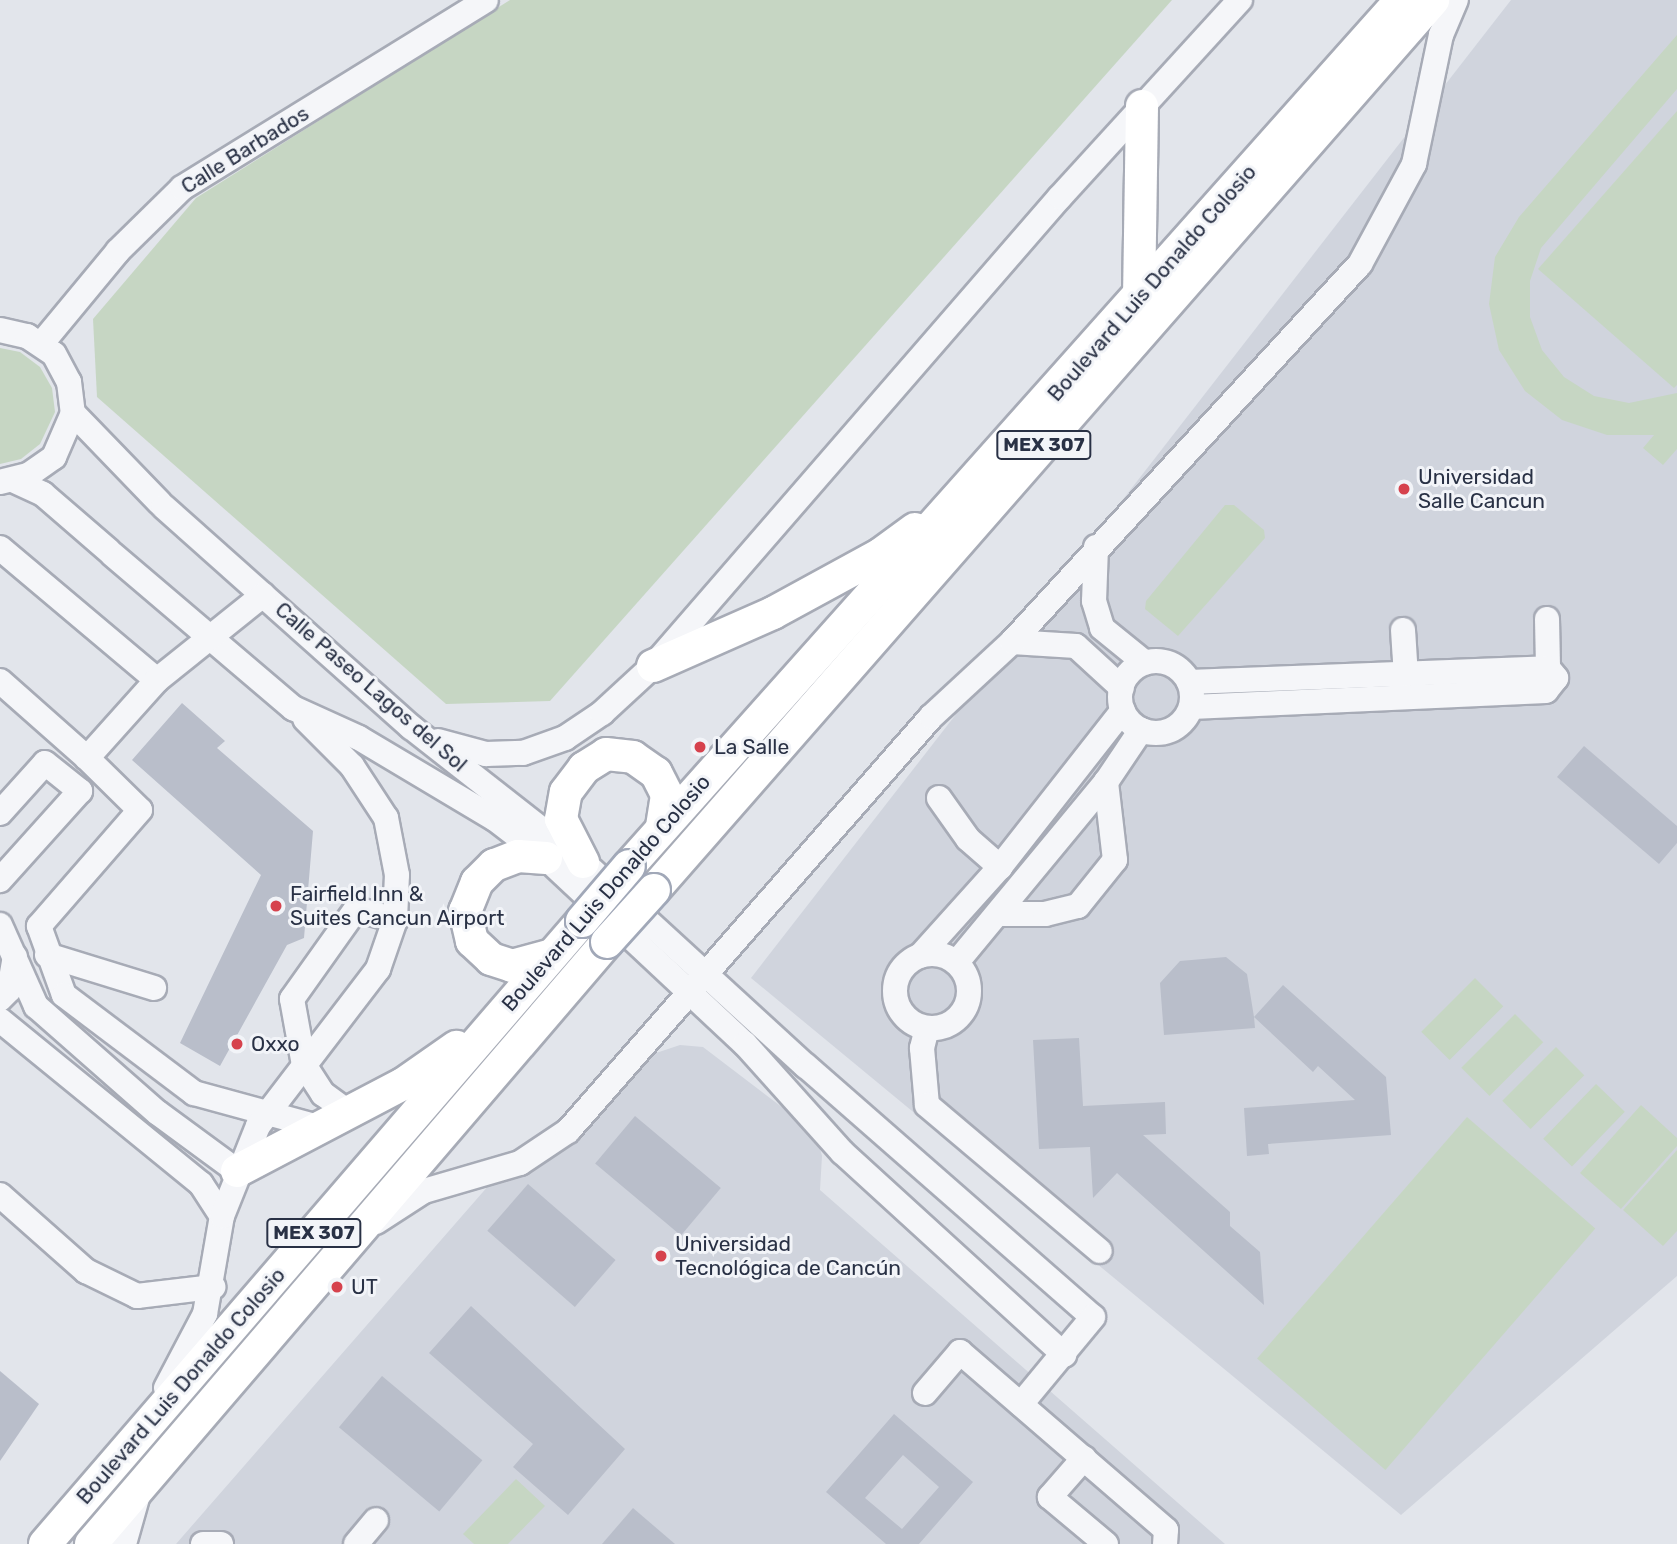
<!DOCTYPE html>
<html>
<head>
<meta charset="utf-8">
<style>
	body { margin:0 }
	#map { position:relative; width:1677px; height:1544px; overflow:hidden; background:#e2e5eb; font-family:Rubik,sans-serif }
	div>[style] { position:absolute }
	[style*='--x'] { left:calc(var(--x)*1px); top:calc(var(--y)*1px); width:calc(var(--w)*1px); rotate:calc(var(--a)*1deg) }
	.built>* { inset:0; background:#d0d4dd }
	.green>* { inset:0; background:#c6d6c3; transform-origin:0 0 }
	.building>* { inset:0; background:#b9beca; transform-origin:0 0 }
	.roads { filter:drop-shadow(2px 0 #a7abb6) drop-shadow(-2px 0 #a7abb6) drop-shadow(0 2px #a7abb6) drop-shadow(0 -2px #a7abb6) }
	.minor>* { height:24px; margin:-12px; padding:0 12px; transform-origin:12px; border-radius:12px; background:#f5f6f9 }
	.minor>.ring { margin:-12px; padding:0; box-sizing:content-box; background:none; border:24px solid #f5f6f9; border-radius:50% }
	.major>* { height:32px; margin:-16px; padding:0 16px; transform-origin:16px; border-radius:16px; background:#fff }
	.bridges { filter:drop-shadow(2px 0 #a1a8b8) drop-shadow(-2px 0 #a1a8b8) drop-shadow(0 2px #a1a8b8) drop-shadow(0 -2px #a1a8b8) }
	.major-bridge>* { height:32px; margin:-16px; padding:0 16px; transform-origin:16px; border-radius:16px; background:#fff }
	.dots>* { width:19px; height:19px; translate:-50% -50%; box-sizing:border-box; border:4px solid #f2f4f8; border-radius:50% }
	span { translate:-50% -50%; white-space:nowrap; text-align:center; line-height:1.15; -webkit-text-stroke:6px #f2f4f8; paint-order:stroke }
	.shield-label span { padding:2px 5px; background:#f2f4f8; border:2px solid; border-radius:5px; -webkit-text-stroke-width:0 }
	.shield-label { font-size:19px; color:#293145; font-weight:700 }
	.street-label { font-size:21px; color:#293145 }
	.poi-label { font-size:21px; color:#293145 }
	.left { translate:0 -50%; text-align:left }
</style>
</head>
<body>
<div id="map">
	<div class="built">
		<div style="clip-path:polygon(1511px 0,1677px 0,1677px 1276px,1401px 1515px,751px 978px)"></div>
		<div style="clip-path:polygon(680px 1045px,703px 1047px,816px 1133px,822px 1156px,820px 1190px,1225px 1544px,176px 1544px,489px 1185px,532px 1169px,647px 1056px)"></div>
	</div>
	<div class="green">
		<div style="clip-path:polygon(510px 0,1172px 0,550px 701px,446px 704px,97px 397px,93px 319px,196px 198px)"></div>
		<div style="clip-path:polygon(1677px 35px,1677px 89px,1541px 248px,1530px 281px,1530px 317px,1542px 350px,1564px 377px,1594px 396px,1629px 403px,1677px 393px,1677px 449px,1663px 465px,1643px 448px,1654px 435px,1607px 435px,1562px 420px,1525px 391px,1499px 350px,1489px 304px,1495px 257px,1519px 217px)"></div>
		<div style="clip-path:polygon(1677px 111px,1677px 385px,1674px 388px,1538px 269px)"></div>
		<div style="clip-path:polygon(0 348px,20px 352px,40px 367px,52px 388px,55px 412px,40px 444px,21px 459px,0 464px)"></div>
		<div style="clip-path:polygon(1225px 505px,1234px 505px,1264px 530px,1265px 538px,1178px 636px,1145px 609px,1146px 601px)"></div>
		<div style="left:1475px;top:978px;width:40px;height:76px;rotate:45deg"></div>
		<div style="left:1515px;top:1014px;width:40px;height:76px;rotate:45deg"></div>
		<div style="left:1556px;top:1047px;width:40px;height:76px;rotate:45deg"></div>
		<div style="left:1596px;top:1084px;width:40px;height:76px;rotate:44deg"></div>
		<div style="clip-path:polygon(1641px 1105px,1677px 1138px,1677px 1146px,1621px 1209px,1580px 1173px)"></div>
		<div style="left:1467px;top:1117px;width:170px;height:320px;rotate:41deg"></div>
		<div style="clip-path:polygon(1677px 1150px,1677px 1231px,1663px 1246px,1623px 1210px)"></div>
		<div style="clip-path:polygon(516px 1479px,545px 1506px,508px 1544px,474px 1544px,463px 1534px)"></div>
	</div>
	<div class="building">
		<div style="clip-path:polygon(182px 703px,225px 741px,217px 748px,313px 831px,304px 938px,287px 945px,220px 1066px,180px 1043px,261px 875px,132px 760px)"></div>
		<div style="clip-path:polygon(1584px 746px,1677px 826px,1677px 843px,1659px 864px,1557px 777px)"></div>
		<div style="clip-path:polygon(1226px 957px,1247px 974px,1254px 1017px,1283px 985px,1386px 1077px,1391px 1135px,1268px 1144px,1269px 1154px,1247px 1156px,1244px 1108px,1355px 1100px,1318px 1066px,1313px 1072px,1254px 1017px,1255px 1028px,1164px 1035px,1160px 983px,1180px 961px)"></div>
		<div style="clip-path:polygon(1079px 1038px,1083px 1106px,1165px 1102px,1166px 1134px,1143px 1135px,1230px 1212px,1230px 1226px,1260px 1252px,1264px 1305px,1117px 1173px,1093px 1198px,1090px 1147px,1039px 1149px,1033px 1040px)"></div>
		<div style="left:635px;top:1116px;width:112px;height:62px;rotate:40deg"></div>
		<div style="left:528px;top:1184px;width:116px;height:62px;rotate:41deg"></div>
		<div style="clip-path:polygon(471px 1306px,625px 1449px,568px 1515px,513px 1467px,533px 1444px,429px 1353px)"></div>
		<div style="clip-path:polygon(0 1371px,39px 1404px,0 1461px)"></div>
		<div style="left:382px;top:1376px;width:131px;height:67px;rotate:40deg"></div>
		<div style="clip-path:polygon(evenodd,894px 1414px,973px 1482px,919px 1544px,886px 1544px,826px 1492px,894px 1414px,903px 1455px,939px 1487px,902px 1529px,865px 1498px,903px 1455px)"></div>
		<div style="clip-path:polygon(633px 1508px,675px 1544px,602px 1544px)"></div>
	</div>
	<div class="roads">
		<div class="minor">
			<div style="--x:0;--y:330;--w:28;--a:13"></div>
			<div style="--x:27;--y:336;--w:32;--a:34"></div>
			<div style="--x:54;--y:354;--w:32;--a:62"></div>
			<div style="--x:69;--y:382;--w:31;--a:83"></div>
			<div style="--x:73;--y:413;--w:48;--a:113.4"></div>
			<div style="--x:54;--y:457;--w:32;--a:145"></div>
			<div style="--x:28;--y:475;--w:29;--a:166"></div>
			<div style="--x:42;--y:343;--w:119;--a:-50.4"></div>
			<div style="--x:118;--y:251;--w:90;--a:-44.5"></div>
			<div style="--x:182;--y:188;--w:357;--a:-31.7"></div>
			<div style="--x:73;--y:413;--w:125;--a:46"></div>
			<div style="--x:13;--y:480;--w:33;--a:25"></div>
			<div style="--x:43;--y:494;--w:87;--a:40.8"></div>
			<div style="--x:164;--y:507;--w:331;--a:41.7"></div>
			<div style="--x:411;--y:727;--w:219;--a:38.1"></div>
			<div style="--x:583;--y:862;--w:302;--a:42.5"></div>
			<div style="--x:806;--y:1066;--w:381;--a:41.2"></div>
			<div style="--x:1093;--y:1317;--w:113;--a:129.6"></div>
			<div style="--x:1096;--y:547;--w:54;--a:92.1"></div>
			<div style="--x:1094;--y:601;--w:28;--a:73"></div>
			<div style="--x:1102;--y:628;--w:55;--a:39.1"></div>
			<div style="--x:0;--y:548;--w:205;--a:40.1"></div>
			<div style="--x:112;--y:554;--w:238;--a:40.4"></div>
			<div style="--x:293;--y:708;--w:72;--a:24.4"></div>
			<div style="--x:359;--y:738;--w:158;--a:30.8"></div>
			<div style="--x:495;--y:819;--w:64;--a:37.4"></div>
			<div style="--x:546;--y:858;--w:272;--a:43.1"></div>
			<div style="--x:745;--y:1044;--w:145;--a:48.1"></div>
			<div style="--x:842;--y:1152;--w:301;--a:42.4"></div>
			<div style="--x:263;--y:595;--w:136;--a:141.3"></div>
			<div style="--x:157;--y:680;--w:105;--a:131.9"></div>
			<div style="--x:87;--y:758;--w:74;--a:44.5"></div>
			<div style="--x:140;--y:810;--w:154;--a:131"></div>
			<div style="--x:39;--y:926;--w:73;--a:70.1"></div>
			<div style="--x:64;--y:995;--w:163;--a:37"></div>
			<div style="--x:194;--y:1093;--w:129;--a:15.3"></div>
			<div style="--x:1547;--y:619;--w:49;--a:88.8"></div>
			<div style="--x:1403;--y:630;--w:62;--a:86.3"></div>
			<div style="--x:1012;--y:642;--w:64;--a:3.6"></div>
			<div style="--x:1076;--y:646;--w:62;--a:42.4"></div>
			<div class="ring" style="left:1120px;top:661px;width:48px;height:48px"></div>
			<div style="--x:0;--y:681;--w:116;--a:41.5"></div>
			<div style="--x:1189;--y:682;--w:359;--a:-2.2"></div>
			<div style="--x:1548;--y:668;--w:13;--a:51"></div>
			<div style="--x:1556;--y:678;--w:16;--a:128"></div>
			<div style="--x:1546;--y:691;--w:355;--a:177.4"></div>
			<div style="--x:438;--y:741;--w:50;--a:15.2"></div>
			<div style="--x:486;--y:754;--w:37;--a:-2"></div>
			<div style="--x:523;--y:753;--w:45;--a:-19.7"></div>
			<div style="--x:565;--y:738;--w:45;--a:-34"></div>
			<div style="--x:602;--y:713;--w:69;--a:-42.7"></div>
			<div style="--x:653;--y:666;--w:621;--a:-49.05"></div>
			<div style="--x:1060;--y:197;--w:267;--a:-47.6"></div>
			<div style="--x:939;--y:798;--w:50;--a:54.7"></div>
			<div style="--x:968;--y:839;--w:43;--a:41.2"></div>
			<div style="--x:0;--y:813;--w:67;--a:-48"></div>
			<div style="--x:45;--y:763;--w:45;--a:38.7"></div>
			<div style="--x:80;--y:791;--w:120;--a:132"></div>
			<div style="--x:998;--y:914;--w:47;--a:0"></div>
			<div style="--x:1045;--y:914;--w:34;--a:-14"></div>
			<div style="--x:1078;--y:906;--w:59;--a:-51.2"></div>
			<div style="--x:1115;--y:860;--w:79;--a:-96.6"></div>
			<div style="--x:0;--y:925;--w:89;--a:66"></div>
			<div style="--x:36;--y:1006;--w:162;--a:41.3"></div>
			<div style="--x:158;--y:1113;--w:98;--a:36.3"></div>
			<div class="ring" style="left:895px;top:954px;width:50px;height:50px"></div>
			<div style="--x:47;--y:955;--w:112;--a:17.1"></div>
			<div style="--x:920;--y:956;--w:120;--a:-48"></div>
			<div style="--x:1000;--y:867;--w:199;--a:-51.9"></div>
			<div style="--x:957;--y:962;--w:234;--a:-50.4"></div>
			<div style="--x:1106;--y:782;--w:63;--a:-56.1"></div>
			<div style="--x:0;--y:999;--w:13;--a:-45"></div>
			<div style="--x:9;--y:990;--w:34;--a:-80"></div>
			<div style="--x:0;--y:1020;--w:259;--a:39.2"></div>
			<div style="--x:201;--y:1184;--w:38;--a:57"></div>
			<div style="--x:927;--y:1028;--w:21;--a:104"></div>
			<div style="--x:922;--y:1048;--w:57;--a:85"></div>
			<div style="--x:927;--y:1105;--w:226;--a:40.2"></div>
			<div style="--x:348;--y:1112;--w:31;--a:-144"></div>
			<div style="--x:323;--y:1094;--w:35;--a:-123"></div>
			<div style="--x:304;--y:1065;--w:67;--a:-100.3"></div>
			<div style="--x:292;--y:999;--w:110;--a:-54.6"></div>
			<div style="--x:356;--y:909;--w:41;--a:15.8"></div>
			<div style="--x:0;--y:1195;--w:115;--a:41.5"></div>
			<div style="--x:86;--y:1271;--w:57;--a:26.1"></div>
			<div style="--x:137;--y:1296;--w:77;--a:-6.8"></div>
			<div style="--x:376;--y:1222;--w:57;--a:-32.9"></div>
			<div style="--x:424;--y:1191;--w:100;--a:-16.3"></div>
			<div style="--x:520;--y:1163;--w:58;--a:-33.7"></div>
			<div style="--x:568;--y:1131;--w:551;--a:-48.76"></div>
			<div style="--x:931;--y:717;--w:110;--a:-42.8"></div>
			<div style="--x:1012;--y:642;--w:514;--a:-47.37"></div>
			<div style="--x:1360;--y:264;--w:114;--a:-61.6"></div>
			<div style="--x:1414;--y:164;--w:132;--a:-78.2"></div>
			<div style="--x:1441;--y:35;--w:38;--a:-67"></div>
			<div style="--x:166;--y:1388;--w:84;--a:-62.2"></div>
			<div style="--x:205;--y:1314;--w:99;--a:-80.2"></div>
			<div style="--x:222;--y:1216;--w:97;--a:-68.2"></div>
			<div style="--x:258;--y:1126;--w:198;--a:-52.6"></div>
			<div style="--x:378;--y:969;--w:52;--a:-70.9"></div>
			<div style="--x:395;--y:920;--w:45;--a:-87.5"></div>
			<div style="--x:397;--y:875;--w:58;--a:-100.9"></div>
			<div style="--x:386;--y:818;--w:62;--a:-123.2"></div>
			<div style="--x:352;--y:766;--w:66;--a:-135"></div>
			<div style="--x:925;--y:1393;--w:54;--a:-49.5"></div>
			<div style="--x:960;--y:1352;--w:272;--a:40.8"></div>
			<div style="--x:1166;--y:1530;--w:14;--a:94"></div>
			<div style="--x:1084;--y:1458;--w:52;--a:131.1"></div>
			<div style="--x:1050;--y:1497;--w:73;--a:40"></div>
			<div style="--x:124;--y:1544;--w:55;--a:-74.2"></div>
			<div style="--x:203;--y:1544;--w:18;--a:0"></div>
			<div style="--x:356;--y:1544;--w:31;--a:-50"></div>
		</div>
		<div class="major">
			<div style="--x:1139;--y:298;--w:192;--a:-89.1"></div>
			<div style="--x:653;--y:666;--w:131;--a:-23.8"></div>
			<div style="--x:773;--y:613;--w:123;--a:-28.6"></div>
			<div style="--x:881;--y:554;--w:42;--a:-36.3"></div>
			<div style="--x:546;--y:858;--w:28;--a:-176"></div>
			<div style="--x:518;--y:856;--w:26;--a:159"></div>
			<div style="--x:494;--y:865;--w:24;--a:135"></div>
			<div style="--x:477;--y:882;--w:31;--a:112"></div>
			<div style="--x:465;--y:911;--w:31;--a:77"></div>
			<div style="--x:472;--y:941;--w:26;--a:43"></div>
			<div style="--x:491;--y:959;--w:22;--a:18"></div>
			<div style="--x:512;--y:966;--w:41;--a:-15.4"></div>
			<div style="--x:583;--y:862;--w:48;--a:-117.1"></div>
			<div style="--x:561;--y:819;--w:27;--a:-80"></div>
			<div style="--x:566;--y:792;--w:30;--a:-53"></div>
			<div style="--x:584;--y:768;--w:26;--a:-32"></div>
			<div style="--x:606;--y:754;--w:27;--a:6"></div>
			<div style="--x:633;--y:757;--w:28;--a:35"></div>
			<div style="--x:656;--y:773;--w:25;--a:63"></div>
			<div style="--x:667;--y:795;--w:32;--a:99"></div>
			<div style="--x:629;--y:866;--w:1160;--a:-48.28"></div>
			<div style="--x:654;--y:890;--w:1183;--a:-48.8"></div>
			<div style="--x:237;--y:1171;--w:187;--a:-27.7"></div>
			<div style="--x:403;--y:1084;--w:65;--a:-34.9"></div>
			<div style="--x:45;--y:1544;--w:822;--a:-49.24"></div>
			<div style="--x:91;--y:1544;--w:793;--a:-49.4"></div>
		</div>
	</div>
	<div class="bridges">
		<div class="major-bridge">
			<div style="--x:582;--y:921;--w:72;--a:-49.5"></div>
			<div style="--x:607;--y:942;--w:70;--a:-47.9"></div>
		</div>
	</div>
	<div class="dots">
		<div style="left:1404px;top:489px;background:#d6424d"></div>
		<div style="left:700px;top:747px;background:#d6424d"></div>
		<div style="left:276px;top:906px;background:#d6424d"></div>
		<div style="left:237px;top:1044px;background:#d6424d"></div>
		<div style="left:661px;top:1256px;background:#d6424d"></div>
		<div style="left:337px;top:1287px;background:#d6424d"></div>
	</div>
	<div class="shield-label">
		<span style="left:1044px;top:445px">MEX 307</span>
		<span style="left:314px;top:1233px">MEX 307</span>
	</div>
	<div class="street-label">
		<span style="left:245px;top:150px;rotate:-32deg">Calle Barbados</span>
		<span style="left:1152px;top:283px;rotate:-49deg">Boulevard Luis Donaldo Colosio</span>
		<span style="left:371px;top:687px;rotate:41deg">Calle Paseo Lagos del Sol</span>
		<span style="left:606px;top:893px;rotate:-49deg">Boulevard Luis Donaldo Colosio</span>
		<span style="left:181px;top:1386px;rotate:-49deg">Boulevard Luis Donaldo Colosio</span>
	</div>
	<div class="poi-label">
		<span class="left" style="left:1418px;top:489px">Universidad<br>Salle Cancun</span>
		<span class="left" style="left:714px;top:747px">La Salle</span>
		<span class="left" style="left:290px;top:906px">Fairfield Inn &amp;<br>Suites Cancun Airport</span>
		<span class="left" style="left:251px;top:1044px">Oxxo</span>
		<span class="left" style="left:675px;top:1256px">Universidad<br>Tecnológica de Cancún</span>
		<span class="left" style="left:351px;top:1287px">UT</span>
	</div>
</div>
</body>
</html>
